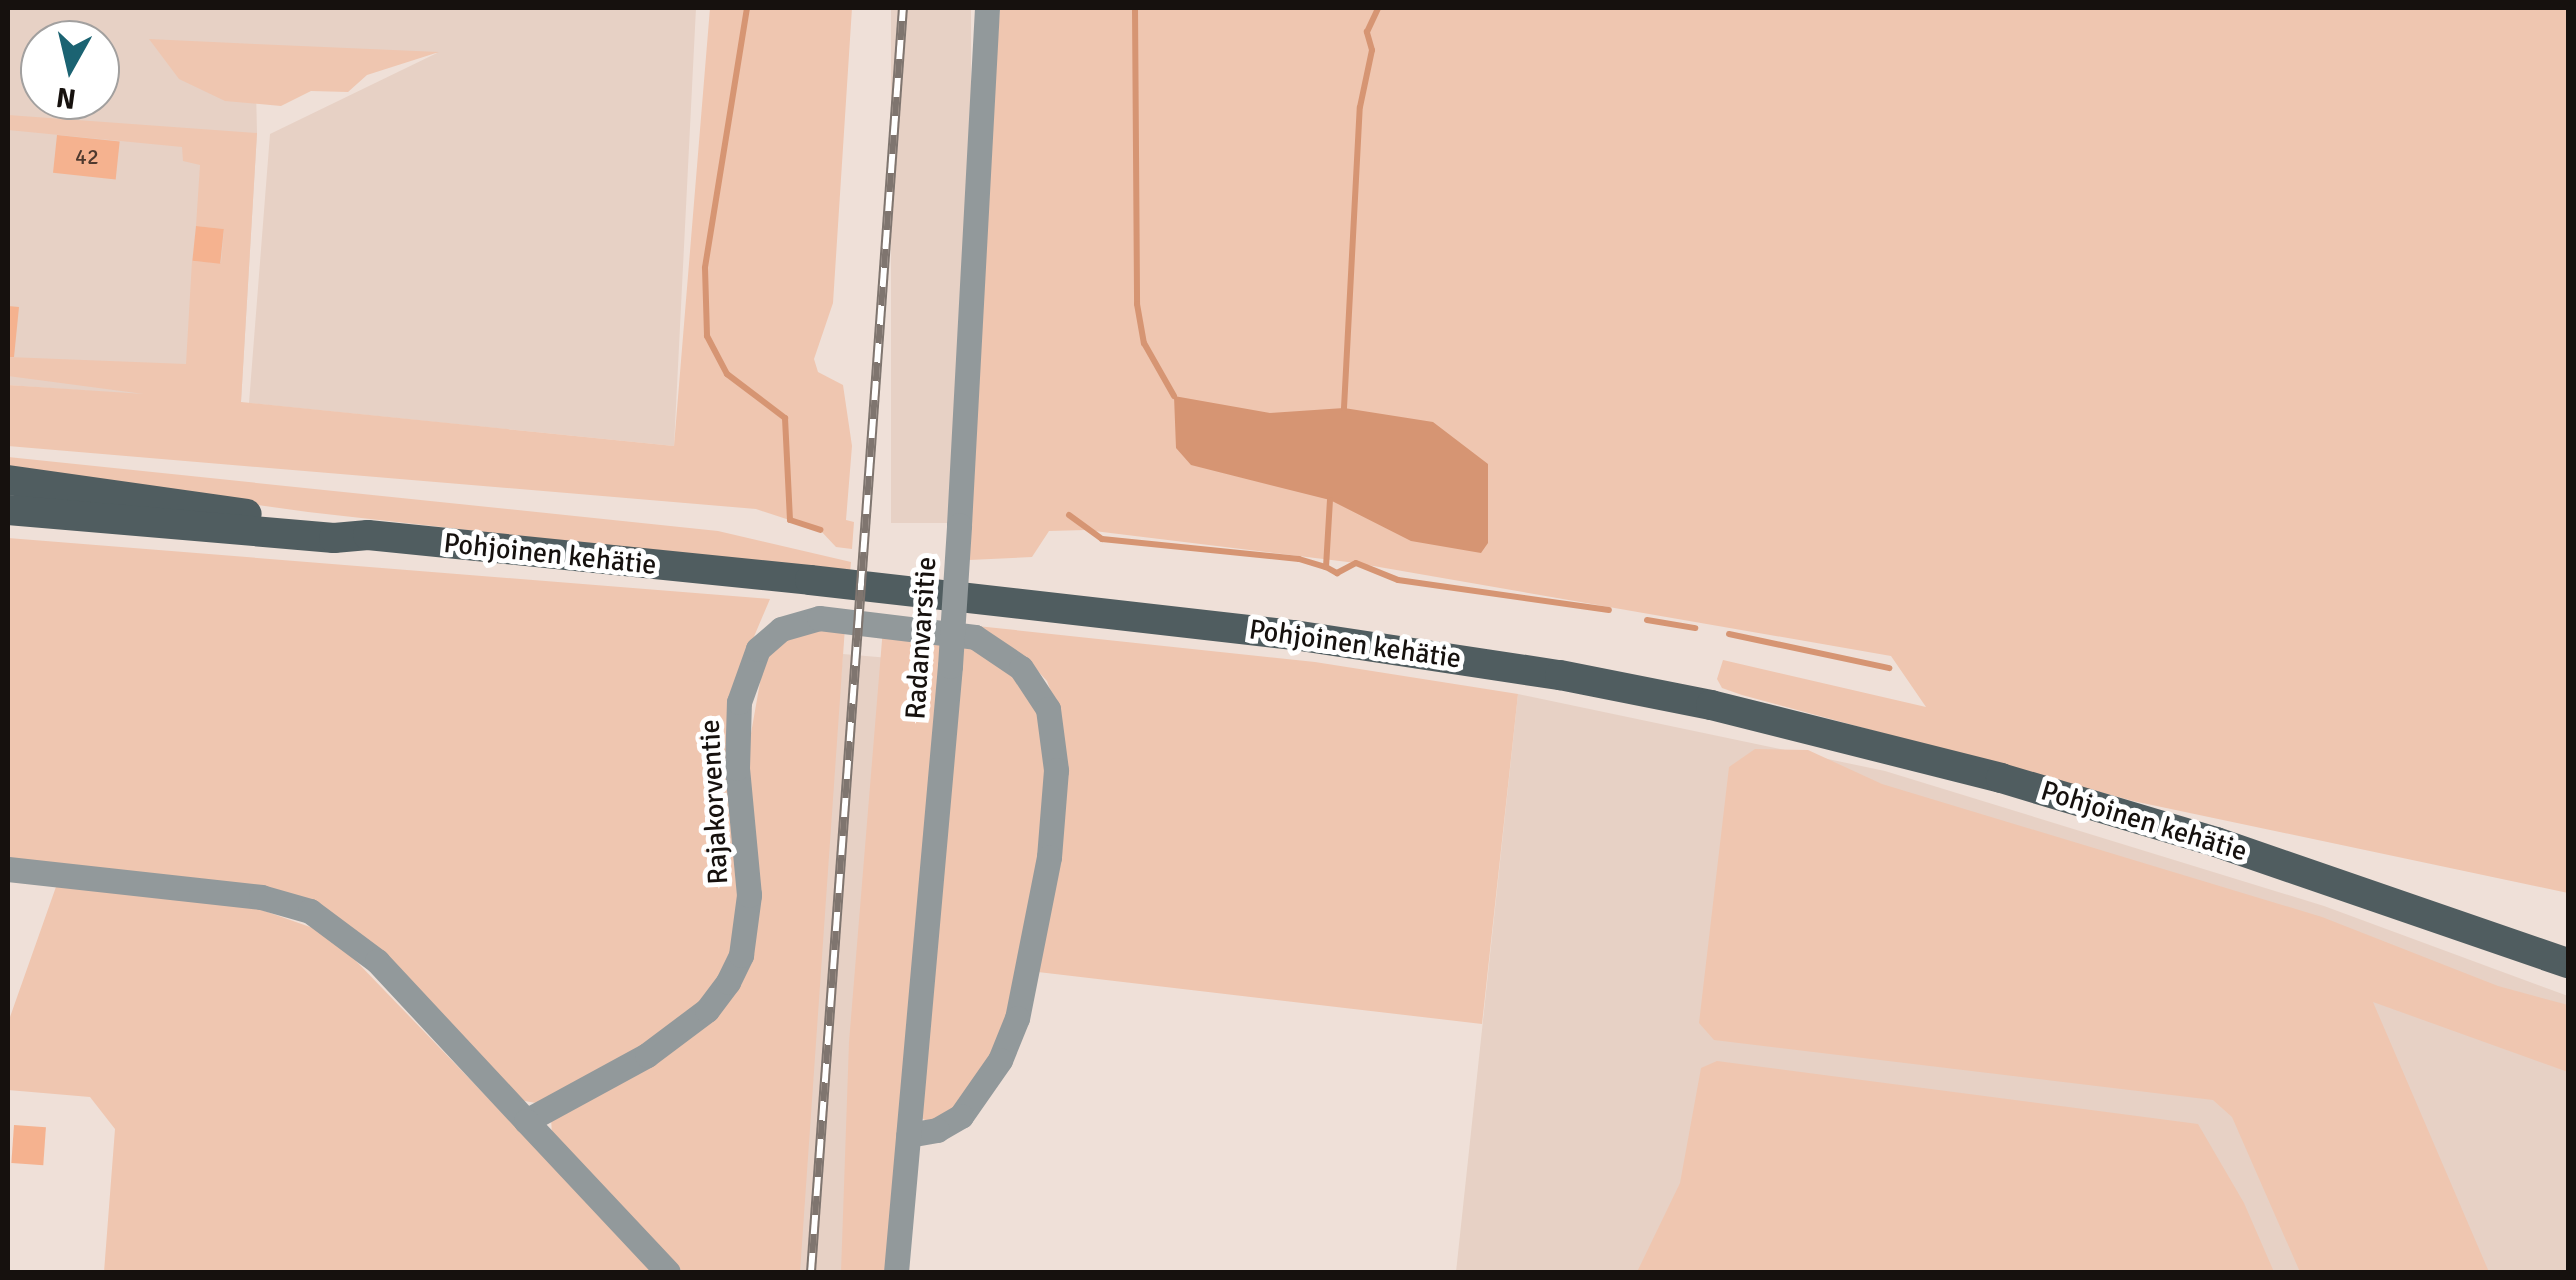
<!DOCTYPE html>
<html>
<head>
<meta charset="utf-8">
<style>
	body { margin:0 }
	#map { position:relative; width:2576px; height:1280px; overflow:hidden; background:#efe0d8; font-family:Signika,sans-serif }
	div>[style] { position:absolute }
	[style*='--x'] { left:calc(var(--x)*1px); top:calc(var(--y)*1px); width:calc(var(--w)*1px); rotate:calc(var(--a)*1deg) }
	.built>* { inset:0; background:#e7d1c5; transform-origin:0 0 }
	.green>* { inset:0; background:#efc6b0 }
	.water>* { inset:0; background:#d69573 }
	.stream>* { height:6px; margin:-3px; padding:0 3px; transform-origin:3px; border-radius:3px; background:#d69573 }
	.building>* { inset:0; background:#f5b28f; transform-origin:0 0 }
	.minor>* { height:25px; margin:-12.5px; padding:0 12.5px; transform-origin:12.5px; border-radius:12.5px; background:#92999b }
	.major>* { height:30px; margin:-15px; padding:0 15px; transform-origin:15px; border-radius:15px; background:#505d60 }
	.rail>* { height:10px; margin-top:-5px; transform-origin:0; background:repeating-linear-gradient(90deg,#fff 0 19px,#7f756f 0 38px); box-sizing:border-box; border-block:2px solid #7f756f }
	.minor-bridge>* { height:25px; margin:-12.5px; padding:0 12.5px; transform-origin:12.5px; border-radius:12.5px; background:#92999b }
	span { translate:-50% -50%; white-space:nowrap; text-align:center; line-height:1.15; -webkit-text-stroke:10px #fff; paint-order:stroke }
	.number-label { font-size:22px; color:#4e392e }
	.number-label span { -webkit-text-stroke-width:0 }
	.street-label { font-size:28px; color:#16110e }
	.frame { position:absolute; inset:0; border:10px solid #16110e; pointer-events:none }
	.north { position:absolute; left:20px; top:20px; width:100px; height:100px; box-sizing:border-box; background:#fff; border:2px solid #a2a09f; border-radius:50%; rotate:188deg; font-size:28px; font-weight:700; line-height:40px; text-align:center; color:#16110e }
	.north::after { content:''; display:block; margin:auto; width:35px; height:45px; background:#1b6372; clip-path:polygon(50% 0,100% 100%,50% 72%,0 100%) }
</style>
</head>
<body>
<div id="map">
	<div class="built">
		<div style="clip-path:polygon(evenodd,8px 8px,696px 8px,674px 446px,249px 403px,270px 134px,437px 53px,255px 45px,257px 133px,241px 402px,8px 385px,8px 8px,40px 40px,100px 40px,100px 100px,40px 100px,40px 40px)"></div>
		<div style="left:891px;top:8px;width:80px;height:515px"></div>
		<div style="left:843px;top:654px;width:78px;height:619px;rotate:5deg"></div>
		<div style="clip-path:polygon(1518px 694px,1885px 771px,2324px 906px,2568px 996px,2568px 1272px,1456px 1272px)"></div>
	</div>
	<div class="green">
		<div style="clip-path:polygon(710px 8px,852px 8px,833px 303px,814px 359px,818px 372px,843px 385px,852px 446px,846px 520px,854px 522px,852px 549px,836px 547px,820px 530px,756px 509px,8px 446px,8px 385px,144px 394px,8px 376px,8px 357px,186px 364px,192px 261px,221px 263px,224px 229px,196px 226px,200px 165px,183px 161px,182px 147px,8px 130px,8px 115px,257px 133px,241px 402px,674px 446px)"></div>
		<div style="clip-path:polygon(1000px 8px,2568px 8px,2568px 893px,2133px 801px,1742px 695px,1722px 688px,1717px 679px,1723px 660px,1926px 707px,1891px 656px,1356px 563px,1086px 530px,1049px 531px,1032px 557px,969px 560px,963px 525px)"></div>
		<div style="clip-path:polygon(149px 39px,255px 44px,439px 52px,367px 75px,348px 92px,311px 91px,281px 106px,225px 101px,179px 79px)"></div>
		<div style="clip-path:polygon(8px 457px,718px 531px,851px 562px,850px 573px,308px 512px,8px 470px)"></div>
		<div style="clip-path:polygon(8px 538px,770px 599px,750px 646px,742px 901px,723px 981px,671px 1030px,536px 1103px,519px 1100px,307px 902px,8px 864px)"></div>
		<div style="clip-path:polygon(977px 626px,1315px 662px,1518px 694px,1482px 1024px,1038px 972px,1058px 710px,1047px 681px,1024px 656px)"></div>
		<div style="clip-path:polygon(845px 627px,800px 1272px,683px 1272px,552px 1136px,551px 1117px,731px 990px,747px 756px,765px 654px,803px 628px)"></div>
		<div style="clip-path:polygon(883px 628px,941px 637px,889px 1272px,841px 1272px,849px 1042px)"></div>
		<div style="clip-path:polygon(963px 640px,978px 645px,1038px 701px,1048px 809px,1000px 1049px,951px 1115px,929px 1122px,921px 1118px)"></div>
		<div style="clip-path:polygon(1755px 749px,1808px 750px,1882px 784px,2322px 917px,2498px 986px,2568px 1005px,2568px 1072px,2373px 1002px,2489px 1272px,2300px 1272px,2232px 1117px,2213px 1100px,1714px 1040px,1699px 1023px,1729px 767px)"></div>
		<div style="clip-path:polygon(57px 884px,259px 909px,330px 934px,656px 1272px,104px 1272px,115px 1129px,90px 1097px,8px 1090px,10px 1017px)"></div>
		<div style="clip-path:polygon(1717px 1061px,2198px 1124px,2244px 1203px,2274px 1272px,1637px 1272px,1680px 1183px,1701px 1068px)"></div>
	</div>
	<div class="water">
		<div style="clip-path:polygon(1174px 396px,1270px 413px,1344px 408px,1433px 422px,1488px 464px,1488px 543px,1481px 553px,1411px 541px,1330px 500px,1191px 465px,1176px 448px)"></div>
	</div>
	<div class="stream">
		<div style="--x:747;--y:8;--w:263;--a:99.2"></div>
		<div style="--x:705;--y:268;--w:68;--a:88.3"></div>
		<div style="--x:707;--y:336;--w:43;--a:62.2"></div>
		<div style="--x:727;--y:374;--w:73;--a:37.2"></div>
		<div style="--x:785;--y:418;--w:102;--a:87.2"></div>
		<div style="--x:790;--y:520;--w:32;--a:18"></div>
		<div style="--x:1135;--y:8;--w:296;--a:89.6"></div>
		<div style="--x:1137;--y:304;--w:40;--a:80"></div>
		<div style="--x:1144;--y:343;--w:61;--a:60.5"></div>
		<div style="--x:1344;--y:408;--w:301;--a:-87"></div>
		<div style="--x:1360;--y:107;--w:58;--a:-78.1"></div>
		<div style="--x:1372;--y:50;--w:19;--a:-106"></div>
		<div style="--x:1367;--y:32;--w:26;--a:-65"></div>
		<div style="--x:1069;--y:515;--w:41;--a:36"></div>
		<div style="--x:1102;--y:539;--w:198;--a:5.8"></div>
		<div style="--x:1299;--y:559;--w:28;--a:17"></div>
		<div style="--x:1326;--y:567;--w:67;--a:-86.6"></div>
		<div style="--x:1326;--y:567;--w:13;--a:29"></div>
		<div style="--x:1337;--y:573;--w:21;--a:-28"></div>
		<div style="--x:1356;--y:563;--w:45;--a:22"></div>
		<div style="--x:1398;--y:580;--w:213;--a:8.1"></div>
		<div style="--x:1647;--y:620;--w:49;--a:9.5"></div>
		<div style="--x:1729;--y:634;--w:164;--a:12"></div>
	</div>
	<div class="building">
		<div style="left:57px;top:135px;width:63px;height:38px;rotate:6deg"></div>
		<div style="left:196px;top:226px;width:28px;height:35px;rotate:6deg"></div>
		<div style="clip-path:polygon(8px 306px,19px 307px,14px 357px,8px 357px)"></div>
		<div style="left:14px;top:1125px;width:32px;height:38px;rotate:4deg"></div>
	</div>
	<div class="minor">
		<div style="--x:959;--y:525;--w:518;--a:-86.9"></div>
		<div style="--x:8;--y:869;--w:255;--a:6.3"></div>
		<div style="--x:261;--y:897;--w:51;--a:15.9"></div>
		<div style="--x:310;--y:911;--w:84;--a:36.7"></div>
		<div style="--x:377;--y:961;--w:219;--a:47"></div>
		<div style="--x:526;--y:1121;--w:138;--a:-28.6"></div>
		<div style="--x:647;--y:1055;--w:75;--a:-36.9"></div>
		<div style="--x:707;--y:1010;--w:35;--a:-53"></div>
		<div style="--x:728;--y:982;--w:30;--a:-64"></div>
		<div style="--x:741;--y:955;--w:61;--a:-82.4"></div>
		<div style="--x:749;--y:895;--w:128;--a:-95.4"></div>
		<div style="--x:737;--y:768;--w:66;--a:-88.3"></div>
		<div style="--x:739;--y:702;--w:56;--a:-70.3"></div>
		<div style="--x:758;--y:649;--w:30;--a:-41"></div>
		<div style="--x:781;--y:629;--w:40;--a:-16"></div>
		<div style="--x:819;--y:618;--w:157;--a:6.9"></div>
		<div style="--x:975;--y:637;--w:55;--a:34"></div>
		<div style="--x:1021;--y:668;--w:49;--a:56.6"></div>
		<div style="--x:1048;--y:709;--w:62;--a:82.5"></div>
		<div style="--x:1056;--y:770;--w:87;--a:94.6"></div>
		<div style="--x:1049;--y:857;--w:164;--a:101.2"></div>
		<div style="--x:1017;--y:1018;--w:45;--a:112"></div>
		<div style="--x:1000;--y:1060;--w:68;--a:124.9"></div>
		<div style="--x:961;--y:1116;--w:28;--a:150"></div>
		<div style="--x:937;--y:1130;--w:29;--a:170"></div>
		<div style="--x:526;--y:1121;--w:207;--a:46.8"></div>
		<div style="--x:896;--y:1272;--w:608;--a:-84.91"></div>
	</div>
	<div class="major">
		<div style="--x:8;--y:480;--w:241;--a:8.1"></div>
		<div style="--x:8;--y:510;--w:327;--a:4.9"></div>
		<div style="--x:334;--y:538;--w:34;--a:-5"></div>
		<div style="--x:368;--y:535;--w:444;--a:5.8"></div>
		<div style="--x:810;--y:580;--w:487;--a:6.5"></div>
		<div style="--x:1294;--y:635;--w:269;--a:8.6"></div>
		<div style="--x:1560;--y:675;--w:154;--a:11.2"></div>
		<div style="--x:1711;--y:705;--w:299;--a:14.1"></div>
		<div style="--x:2001;--y:778;--w:224;--a:16.6"></div>
		<div style="--x:2216;--y:842;--w:372;--a:19"></div>
	</div>
	<div class="rail">
		<div style="--x:811;--y:1272;--w:1267;--a:-85.84"></div>
	</div>
	<div class="minor-bridge">
		<div style="--x:950;--y:666;--w:141;--a:-86.3"></div>
	</div>
	<div class="number-label">
		<span style="left:87px;top:157px">42</span>
	</div>
	<div class="street-label">
		<span style="left:550px;top:554px;rotate:6deg">Pohjoinen kehätie</span>
		<span style="left:921px;top:638px;rotate:-86deg">Radanvarsitie</span>
		<span style="left:1355px;top:644px;rotate:8deg">Pohjoinen kehätie</span>
		<span style="left:714px;top:802px;rotate:-93deg">Rajakorventie</span>
		<span style="left:2144px;top:821px;rotate:17deg">Pohjoinen kehätie</span>
	</div>
	<div class="frame"></div>
	<div class="north">N</div>
</div>
</body>
</html>
